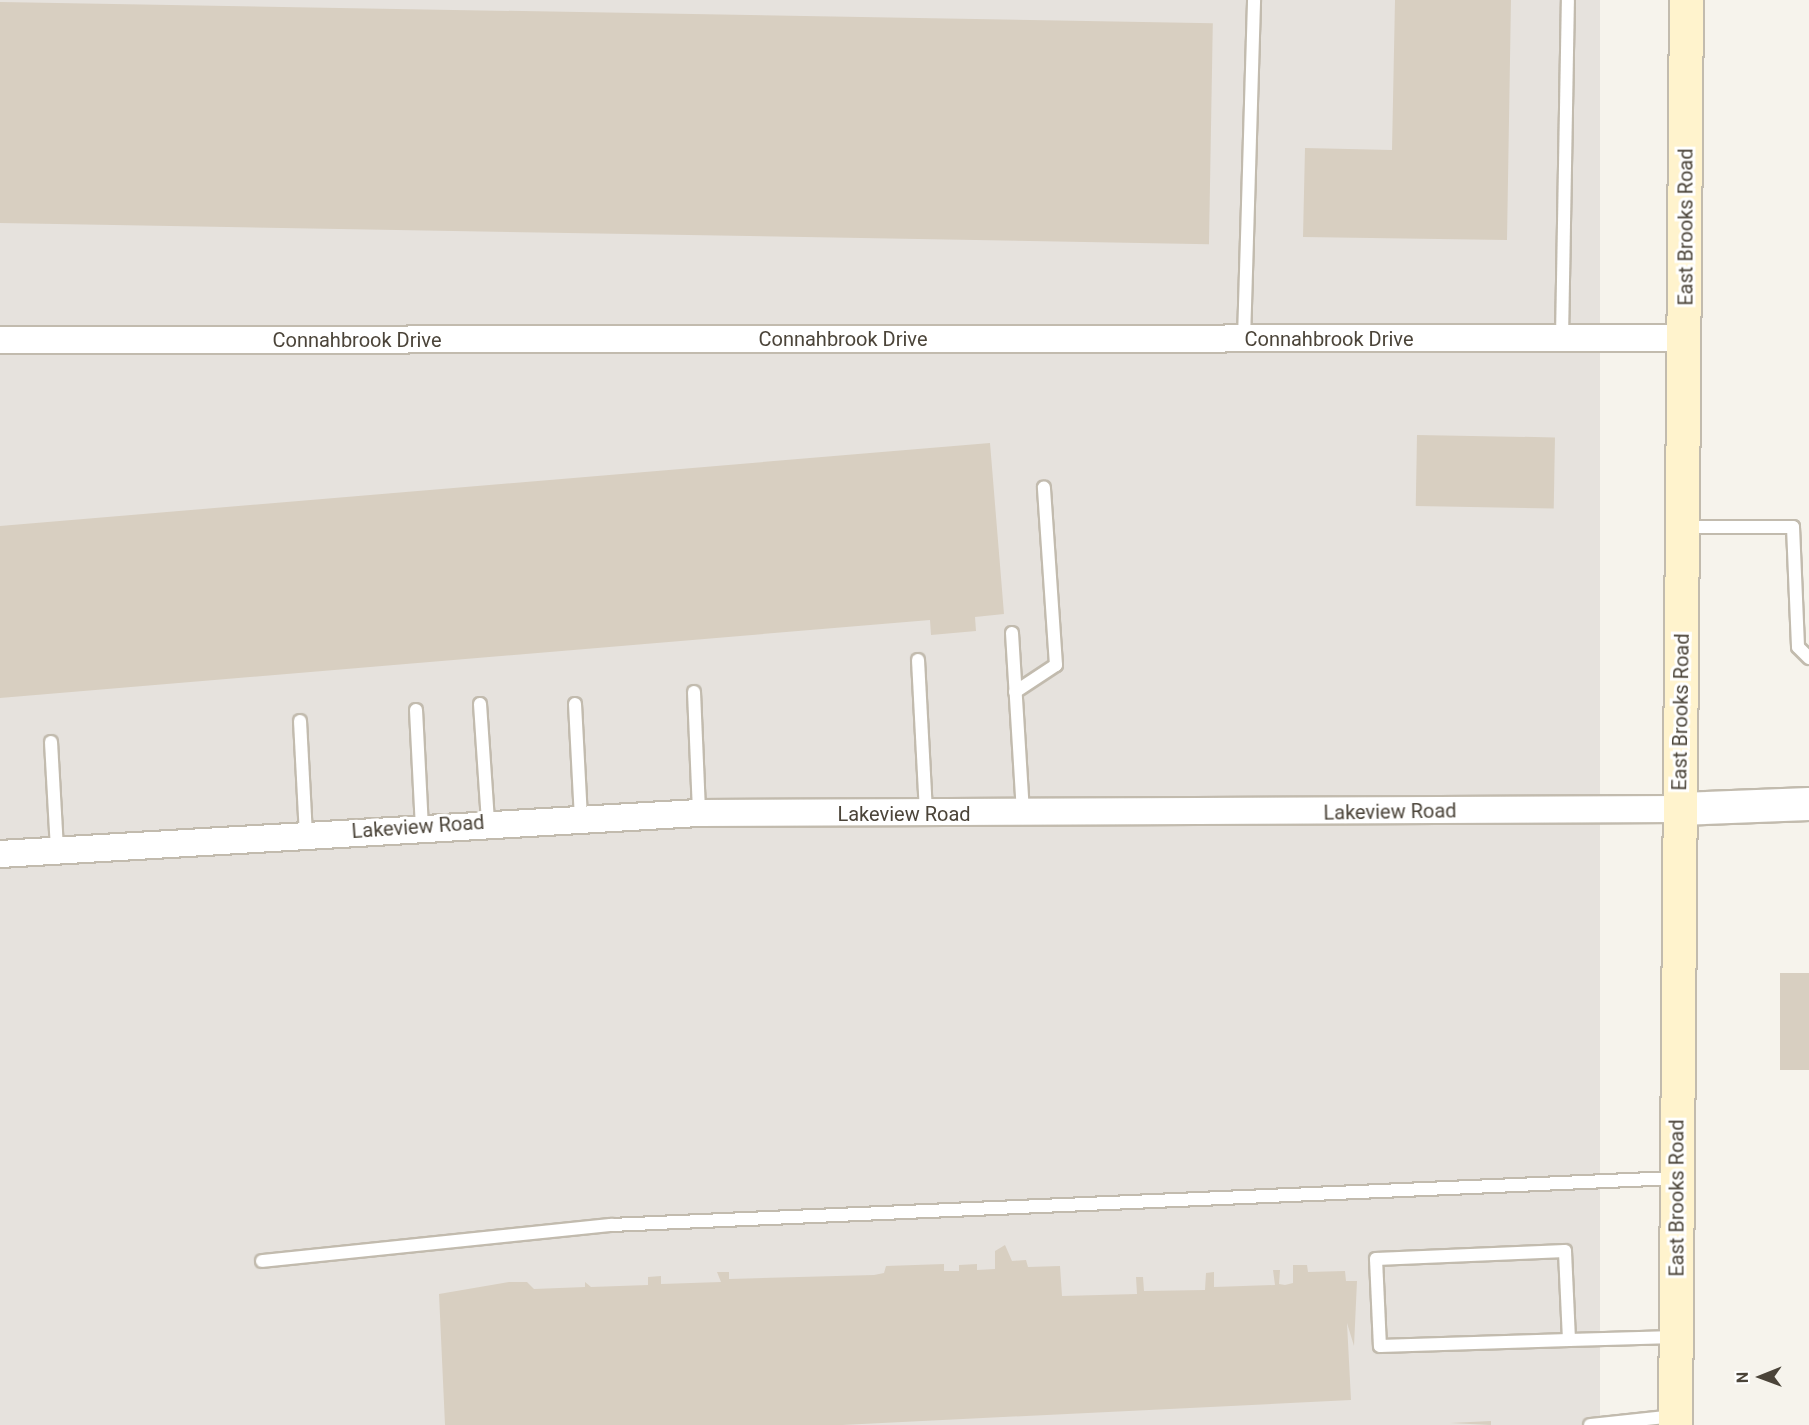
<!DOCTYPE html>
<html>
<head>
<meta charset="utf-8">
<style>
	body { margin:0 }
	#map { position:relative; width:1809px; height:1425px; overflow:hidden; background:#f6f3ec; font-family:Roboto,sans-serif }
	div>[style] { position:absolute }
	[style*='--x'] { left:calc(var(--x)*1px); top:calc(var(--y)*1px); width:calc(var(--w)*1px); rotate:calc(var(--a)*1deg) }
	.industrial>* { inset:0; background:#e6e2dd; transform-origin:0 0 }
	.building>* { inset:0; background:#d8cfc1; transform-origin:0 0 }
	.roads { filter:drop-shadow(2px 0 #c2bbae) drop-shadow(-2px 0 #c2bbae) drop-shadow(0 2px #c2bbae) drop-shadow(0 -2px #c2bbae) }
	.service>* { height:12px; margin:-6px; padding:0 6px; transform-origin:6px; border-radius:6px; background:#fff }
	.minor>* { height:26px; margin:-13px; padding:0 13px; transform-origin:13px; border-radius:13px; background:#fff }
	.tertiary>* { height:32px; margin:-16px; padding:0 16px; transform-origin:16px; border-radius:16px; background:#fff }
	.secondary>* { height:33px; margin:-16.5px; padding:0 16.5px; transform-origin:16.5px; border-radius:16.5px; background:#fff3cd }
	span { translate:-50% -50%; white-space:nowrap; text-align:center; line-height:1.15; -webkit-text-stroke:6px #fff; paint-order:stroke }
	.street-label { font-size:20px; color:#4b4439 }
	.north { position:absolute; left:1731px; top:1347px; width:60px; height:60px; -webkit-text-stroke:4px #fff; paint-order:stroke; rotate:269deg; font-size:16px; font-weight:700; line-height:24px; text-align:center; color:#4b4439 }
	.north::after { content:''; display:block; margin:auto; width:21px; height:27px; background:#4b4439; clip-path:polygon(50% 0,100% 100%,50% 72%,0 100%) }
</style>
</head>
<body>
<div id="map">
	<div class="industrial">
		<div style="left:0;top:0;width:1600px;height:1425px"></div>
	</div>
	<div class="building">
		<div style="clip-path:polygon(1395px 0,1511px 0,1507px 240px,1303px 237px,1305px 148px,1392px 150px)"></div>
		<div style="left:0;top:2px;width:1213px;height:221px;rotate:1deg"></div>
		<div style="left:1417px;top:435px;width:138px;height:71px;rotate:1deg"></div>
		<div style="clip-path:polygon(990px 443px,1004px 614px,975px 617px,976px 631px,931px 635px,930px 620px,0 698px,0 526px)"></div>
		<div style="left:1780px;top:973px;width:29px;height:97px"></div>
		<div style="clip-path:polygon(1005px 1245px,1012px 1261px,1026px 1260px,1028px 1267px,1060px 1266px,1062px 1296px,1137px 1294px,1136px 1277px,1143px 1277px,1144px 1291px,1205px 1290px,1206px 1273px,1214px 1272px,1214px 1287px,1275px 1285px,1273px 1270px,1280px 1270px,1279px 1284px,1285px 1285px,1293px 1283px,1293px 1265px,1307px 1265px,1308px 1272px,1345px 1271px,1346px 1281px,1357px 1281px,1354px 1346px,1347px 1323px,1351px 1400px,842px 1425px,445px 1425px,439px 1294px,509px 1282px,527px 1282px,534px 1289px,585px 1287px,585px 1282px,591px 1287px,648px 1285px,648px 1277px,661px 1276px,661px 1284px,721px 1282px,717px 1272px,729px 1272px,729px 1279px,874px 1275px,884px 1273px,886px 1266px,944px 1264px,944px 1271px,959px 1271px,959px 1265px,977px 1264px,977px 1270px,995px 1269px,995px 1251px)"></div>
		<div style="clip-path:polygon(1491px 1421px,1491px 1425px,1450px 1423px)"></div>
	</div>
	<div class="roads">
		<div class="service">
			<div style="--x:1562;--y:338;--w:338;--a:-89"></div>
			<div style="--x:1244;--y:339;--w:339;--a:-88.3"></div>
			<div style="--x:1684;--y:527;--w:109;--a:0"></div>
			<div style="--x:1793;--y:527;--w:120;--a:87.6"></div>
			<div style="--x:1798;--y:647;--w:16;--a:45"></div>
			<div style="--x:1012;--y:633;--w:181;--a:86.5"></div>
			<div style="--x:918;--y:660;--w:154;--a:87"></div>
			<div style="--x:694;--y:692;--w:121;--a:87.6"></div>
			<div style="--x:1015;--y:692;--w:49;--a:-33.4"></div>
			<div style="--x:1056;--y:665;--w:178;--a:-93.9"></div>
			<div style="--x:480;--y:704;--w:118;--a:86.1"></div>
			<div style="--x:575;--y:704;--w:114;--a:87"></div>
			<div style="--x:416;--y:710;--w:117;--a:87.1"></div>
			<div style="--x:300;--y:721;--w:113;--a:87"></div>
			<div style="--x:51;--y:742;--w:107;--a:86.8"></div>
			<div style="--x:262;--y:1261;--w:351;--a:-5.9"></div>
			<div style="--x:611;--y:1225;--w:1066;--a:-2.53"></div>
			<div style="--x:1569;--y:1340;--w:89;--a:-92.6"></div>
			<div style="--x:1565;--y:1251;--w:189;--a:177.6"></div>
			<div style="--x:1376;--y:1259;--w:87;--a:87.4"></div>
			<div style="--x:1380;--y:1346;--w:189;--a:-1.8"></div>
			<div style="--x:1569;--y:1340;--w:106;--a:-1.6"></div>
			<div style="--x:1590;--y:1425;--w:84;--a:-6.1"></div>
		</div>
		<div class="minor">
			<div style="--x:0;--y:340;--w:1686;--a:-0.07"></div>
			<div style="--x:0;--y:854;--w:700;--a:-3.36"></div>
			<div style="--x:699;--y:813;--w:981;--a:-0.23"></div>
		</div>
		<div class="tertiary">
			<div style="--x:1680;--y:809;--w:129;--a:-2.2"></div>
		</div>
		<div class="secondary">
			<div style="--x:1675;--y:1425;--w:1425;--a:-89.56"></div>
		</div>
	</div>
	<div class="street-label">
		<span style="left:1686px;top:227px;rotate:-90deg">East Brooks Road</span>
		<span style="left:843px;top:339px">Connahbrook Drive</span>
		<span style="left:1329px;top:339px">Connahbrook Drive</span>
		<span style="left:357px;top:340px">Connahbrook Drive</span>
		<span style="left:1681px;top:712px;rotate:-89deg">East Brooks Road</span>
		<span style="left:1390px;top:812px;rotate:-1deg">Lakeview Road</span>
		<span style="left:904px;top:814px">Lakeview Road</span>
		<span style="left:418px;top:827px;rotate:-4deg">Lakeview Road</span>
		<span style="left:1677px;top:1198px;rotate:-90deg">East Brooks Road</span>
	</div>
	<div class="north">N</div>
</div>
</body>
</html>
